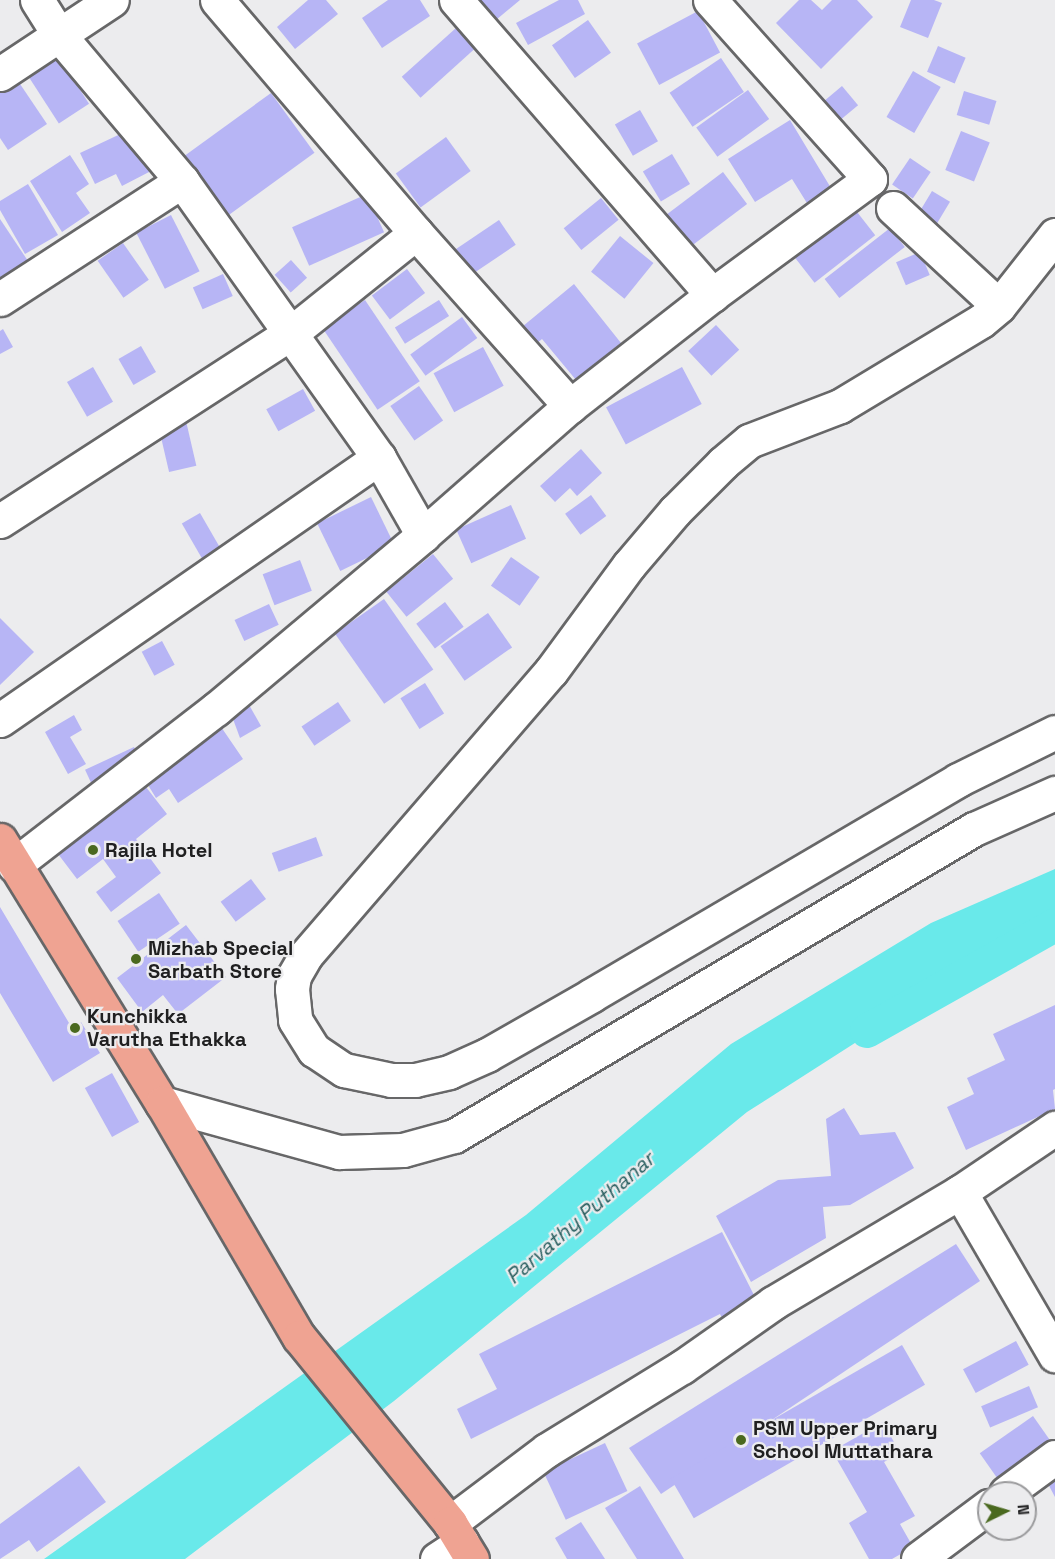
<!DOCTYPE html>
<html>
<head>
<meta charset="utf-8">
<style>
	body { margin:0 }
	#map { position:relative; width:1055px; height:1559px; overflow:hidden; background:#ececee; font-family:"Space Grotesk",sans-serif }
	div>[style] { position:absolute }
	[style*='--x'] { left:calc(var(--x)*1px); top:calc(var(--y)*1px); width:calc(var(--w)*1px); rotate:calc(var(--a)*1deg) }
	.water>* { inset:0; background:#69e9ea }
	.canal>* { height:34px; margin:-17px; padding:0 17px; transform-origin:17px; border-radius:17px; background:#69e9ea }
	.building>* { inset:0; background:#b7b5f5; transform-origin:0 0 }
	.roads { filter:drop-shadow(2px 0 #676768) drop-shadow(-2px 0 #676768) drop-shadow(0 2px #676768) drop-shadow(0 -2px #676768) }
	.minor>* { height:33px; margin:-16.5px; padding:0 16.5px; transform-origin:16.5px; border-radius:16.5px; background:#fff }
	.major>* { height:33px; margin:-16.5px; padding:0 16.5px; transform-origin:16.5px; border-radius:16.5px; background:#efa392 }
	.dots>* { width:16px; height:16px; translate:-50% -50%; box-sizing:border-box; border:3px solid #ececee; border-radius:50% }
	span { translate:-50% -50%; white-space:nowrap; text-align:center; line-height:1.15; -webkit-text-stroke:4.5px #ececee; paint-order:stroke }
	.poi-label { font-size:20px; color:#202021; font-weight:700 }
	.left { translate:0 -50%; text-align:left }
	.water-label { font-size:21px; color:#295f60; font-style:italic }
	.north { position:absolute; left:977px; top:1481px; width:60px; height:60px; box-sizing:border-box; background:#ececee; border:2px solid #9a9a9c; border-radius:50%; rotate:85deg; font-size:16px; font-weight:700; line-height:24px; text-align:center; color:#202021 }
	.north::after { content:''; display:block; margin:auto; width:21px; height:27px; background:#4a691f; clip-path:polygon(50% 0,100% 100%,50% 72%,0 100%) }
</style>
</head>
<body>
<div id="map">
	<div class="water">
		<div style="clip-path:polygon(1055px 869px,1055px 915px,747px 1112px,394px 1401px,185px 1559px,44px 1559px,526px 1215px,731px 1044px,931px 923px)"></div>
	</div>
	<div class="canal">
		<div style="--x:867;--y:1031;--w:216;--a:-29.4"></div>
	</div>
	<div class="building">
		<div style="clip-path:polygon(308px 0,326px 0,338px 14px,295px 49px,277px 27px)"></div>
		<div style="clip-path:polygon(388px 0,420px 0,430px 16px,382px 48px,362px 18px)"></div>
		<div style="clip-path:polygon(469px 0,520px 0,490px 25px)"></div>
		<div style="clip-path:polygon(559px 0,578px 0,585px 14px,528px 45px,516px 23px)"></div>
		<div style="clip-path:polygon(799px 0,811px 0,822px 10px,832px 0,857px 0,873px 17px,821px 69px,776px 23px)"></div>
		<div style="clip-path:polygon(911px 0,934px 0,942px 3px,928px 38px,900px 27px)"></div>
		<div style="left:698px;top:11px;width:47px;height:69px;rotate:62deg"></div>
		<div style="left:588px;top:20px;width:40px;height:44px;rotate:55deg"></div>
		<div style="left:456px;top:28px;width:28px;height:73px;rotate:48deg"></div>
		<div style="left:938px;top:46px;width:30px;height:28px;rotate:23deg"></div>
		<div style="left:58px;top:56px;width:57px;height:36px;rotate:57deg"></div>
		<div style="left:721px;top:58px;width:41px;height:62px;rotate:56deg"></div>
		<div style="left:913px;top:71px;width:32px;height:53px;rotate:30deg"></div>
		<div style="clip-path:polygon(16px 78px,47px 124px,8px 150px,0 138px,0 89px)"></div>
		<div style="left:842px;top:86px;width:25px;height:26px;rotate:50deg"></div>
		<div style="left:748px;top:90px;width:36px;height:64px;rotate:54deg"></div>
		<div style="left:964px;top:91px;width:34px;height:25px;rotate:17deg"></div>
		<div style="left:271px;top:93px;width:74px;height:114px;rotate:54deg"></div>
		<div style="left:640px;top:110px;width:36px;height:29px;rotate:60deg"></div>
		<div style="clip-path:polygon(790px 120px,834px 193px,810px 208px,792px 179px,755px 202px,728px 159px)"></div>
		<div style="clip-path:polygon(131px 129px,151px 171px,122px 186px,116px 174px,95px 184px,80px 153px)"></div>
		<div style="left:961px;top:131px;width:31px;height:42px;rotate:22deg"></div>
		<div style="left:446px;top:137px;width:42px;height:62px;rotate:54deg"></div>
		<div style="left:672px;top:154px;width:35px;height:34px;rotate:59deg"></div>
		<div style="clip-path:polygon(70px 155px,89px 184px,76px 193px,90px 213px,62px 232px,30px 181px)"></div>
		<div style="left:910px;top:158px;width:25px;height:32px;rotate:34deg"></div>
		<div style="left:723px;top:172px;width:40px;height:73px;rotate:53deg"></div>
		<div style="clip-path:polygon(28px 184px,58px 235px,25px 254px,0 210px,0 201px)"></div>
		<div style="left:932px;top:191px;width:21px;height:39px;rotate:31deg"></div>
		<div style="left:367px;top:194px;width:42px;height:82px;rotate:66deg"></div>
		<div style="left:601px;top:198px;width:28px;height:48px;rotate:51deg"></div>
		<div style="left:850px;top:203px;width:41px;height:77px;rotate:52deg"></div>
		<div style="left:171px;top:215px;width:63px;height:39px;rotate:63deg"></div>
		<div style="clip-path:polygon(0 219px,28px 261px,0 280px)"></div>
		<div style="left:499px;top:220px;width:30px;height:54px;rotate:56deg"></div>
		<div style="left:890px;top:228px;width:24px;height:83px;rotate:52deg"></div>
		<div style="left:620px;top:236px;width:43px;height:46px;rotate:39deg"></div>
		<div style="left:123px;top:243px;width:45px;height:31px;rotate:55deg"></div>
		<div style="left:920px;top:252px;width:25px;height:26px;rotate:67deg"></div>
		<div style="left:291px;top:260px;width:24px;height:22px;rotate:48deg"></div>
		<div style="left:407px;top:269px;width:30px;height:44px;rotate:53deg"></div>
		<div style="left:223px;top:274px;width:24px;height:33px;rotate:66deg"></div>
		<div style="clip-path:polygon(574px 284px,621px 343px,576px 380px,542px 339px,525px 353px,511px 336px)"></div>
		<div style="left:365px;top:300px;width:98px;height:51px;rotate:56deg"></div>
		<div style="left:439px;top:300px;width:19px;height:52px;rotate:58deg"></div>
		<div style="left:462px;top:317px;width:26px;height:64px;rotate:54deg"></div>
		<div style="left:716px;top:325px;width:34px;height:38px;rotate:47deg"></div>
		<div style="clip-path:polygon(3px 329px,13px 347px,0 354px,0 331px)"></div>
		<div style="left:141px;top:346px;width:30px;height:26px;rotate:60deg"></div>
		<div style="left:483px;top:347px;width:44px;height:56px;rotate:62deg"></div>
		<div style="left:93px;top:367px;width:40px;height:30px;rotate:60deg"></div>
		<div style="left:682px;top:367px;width:42px;height:86px;rotate:62deg"></div>
		<div style="left:419px;top:386px;width:42px;height:35px;rotate:55deg"></div>
		<div style="left:303px;top:389px;width:25px;height:42px;rotate:61deg"></div>
		<div style="left:186px;top:421px;width:46px;height:28px;rotate:77deg"></div>
		<div style="clip-path:polygon(581px 449px,602px 473px,577px 496px,570px 488px,555px 502px,540px 486px)"></div>
		<div style="left:591px;top:495px;width:26px;height:32px;rotate:54deg"></div>
		<div style="left:371px;top:497px;width:53px;height:60px;rotate:64deg"></div>
		<div style="left:511px;top:505px;width:37px;height:60px;rotate:66deg"></div>
		<div style="left:200px;top:513px;width:56px;height:21px;rotate:60deg"></div>
		<div style="left:433px;top:554px;width:32px;height:60px;rotate:51deg"></div>
		<div style="left:511px;top:557px;width:35px;height:35px;rotate:35deg"></div>
		<div style="left:300px;top:560px;width:33px;height:40px;rotate:69deg"></div>
		<div style="left:384px;top:599px;width:86px;height:60px;rotate:55deg"></div>
		<div style="left:445px;top:602px;width:31px;height:36px;rotate:53deg"></div>
		<div style="left:269px;top:604px;width:23px;height:38px;rotate:65deg"></div>
		<div style="left:488px;top:613px;width:42px;height:58px;rotate:55deg"></div>
		<div style="clip-path:polygon(0 618px,34px 652px,0 685px)"></div>
		<div style="left:162px;top:641px;width:27px;height:23px;rotate:62deg"></div>
		<div style="left:425px;top:683px;width:36px;height:29px;rotate:58deg"></div>
		<div style="left:338px;top:702px;width:23px;height:44px;rotate:56deg"></div>
		<div style="clip-path:polygon(248px 703px,261px 726px,240px 738px,233px 719px)"></div>
		<div style="clip-path:polygon(74px 715px,82px 730px,70px 737px,86px 764px,68px 774px,45px 732px)"></div>
		<div style="clip-path:polygon(217px 721px,243px 759px,178px 803px,169px 789px,156px 798px,140px 772px)"></div>
		<div style="left:134px;top:747px;width:17px;height:54px;rotate:65deg"></div>
		<div style="clip-path:polygon(139px 778px,167px 814px,136px 839px,161px 873px,111px 912px,96px 892px,116px 877px,103px 859px,77px 879px,52px 846px)"></div>
		<div style="left:316px;top:837px;width:20px;height:47px;rotate:70deg"></div>
		<div style="left:251px;top:879px;width:25px;height:38px;rotate:53deg"></div>
		<div style="left:159px;top:893px;width:37px;height:50px;rotate:56deg"></div>
		<div style="clip-path:polygon(0 907px,72px 1028px,81px 1022px,100px 1053px,53px 1082px,0 993px)"></div>
		<div style="clip-path:polygon(186px 925px,226px 977px,178px 1014px,163px 995px,142px 1012px,117px 978px)"></div>
		<div style="clip-path:polygon(1055px 1005px,1055px 1089px,1053px 1090px,1055px 1109px,966px 1150px,947px 1107px,974px 1094px,967px 1078px,1005px 1060px,993px 1034px)"></div>
		<div style="left:112px;top:1073px;width:56px;height:31px;rotate:61deg"></div>
		<div style="clip-path:polygon(844px 1108px,860px 1135px,895px 1132px,914px 1168px,850px 1205px,823px 1207px,826px 1238px,751px 1282px,716px 1216px,778px 1180px,831px 1176px,826px 1119px)"></div>
		<div style="clip-path:polygon(722px 1232px,757px 1301px,722px 1318px,720px 1314px,471px 1439px,457px 1409px,497px 1389px,479px 1354px)"></div>
		<div style="clip-path:polygon(956px 1244px,980px 1281px,661px 1494px,629px 1448px)"></div>
		<div style="left:1016px;top:1341px;width:27px;height:60px;rotate:62deg"></div>
		<div style="left:902px;top:1345px;width:46px;height:267px;rotate:60deg"></div>
		<div style="left:1029px;top:1386px;width:23px;height:52px;rotate:67deg"></div>
		<div style="left:1033px;top:1416px;width:37px;height:65px;rotate:55deg"></div>
		<div style="clip-path:polygon(883px 1422px,900px 1453px,884px 1462px,915px 1516px,900px 1524px,913px 1547px,892px 1559px,869px 1559px,849px 1523px,867px 1512px,832px 1451px)"></div>
		<div style="left:605px;top:1443px;width:53px;height:68px;rotate:65deg"></div>
		<div style="clip-path:polygon(79px 1466px,106px 1502px,37px 1552px,29px 1540px,0 1559px,0 1524px)"></div>
		<div style="clip-path:polygon(1055px 1477px,1055px 1497px,1047px 1482px)"></div>
		<div style="clip-path:polygon(640px 1486px,684px 1559px,637px 1559px,605px 1508px)"></div>
		<div style="clip-path:polygon(581px 1522px,605px 1559px,567px 1559px,555px 1538px)"></div>
	</div>
	<div class="roads">
		<div class="minor">
			<div style="--x:37;--y:0;--w:41;--a:57.8"></div>
			<div style="--x:59;--y:35;--w:191;--a:49.9"></div>
			<div style="--x:182;--y:181;--w:340;--a:54.6"></div>
			<div style="--x:379;--y:458;--w:89;--a:60.3"></div>
			<div style="--x:217;--y:0;--w:306;--a:49.5"></div>
			<div style="--x:416;--y:233;--w:232;--a:48.3"></div>
			<div style="--x:456;--y:0;--w:391;--a:49"></div>
			<div style="--x:0;--y:74;--w:134;--a:-33.5"></div>
			<div style="--x:893;--y:208;--w:144;--a:42.8"></div>
			<div style="--x:1055;--y:235;--w:90;--a:128.3"></div>
			<div style="--x:999;--y:306;--w:23;--a:140"></div>
			<div style="--x:981;--y:321;--w:165;--a:148.9"></div>
			<div style="--x:840;--y:406;--w:97;--a:159"></div>
			<div style="--x:749;--y:441;--w:34;--a:140"></div>
			<div style="--x:723;--y:463;--w:68;--a:135"></div>
			<div style="--x:675;--y:511;--w:71;--a:130.4"></div>
			<div style="--x:629;--y:565;--w:132;--a:126.3"></div>
			<div style="--x:551;--y:671;--w:375;--a:130.8"></div>
			<div style="--x:306;--y:955;--w:24;--a:120"></div>
			<div style="--x:294;--y:976;--w:13;--a:99"></div>
			<div style="--x:292;--y:989;--w:31;--a:84"></div>
			<div style="--x:295;--y:1020;--w:36;--a:58"></div>
			<div style="--x:314;--y:1050;--w:36;--a:34"></div>
			<div style="--x:344;--y:1070;--w:48;--a:12"></div>
			<div style="--x:391;--y:1080;--w:24;--a:0"></div>
			<div style="--x:415;--y:1080;--w:35;--a:-13"></div>
			<div style="--x:449;--y:1072;--w:42;--a:-24.1"></div>
			<div style="--x:487;--y:1055;--w:121;--a:-29.7"></div>
			<div style="--x:592;--y:995;--w:424;--a:-30.4"></div>
			<div style="--x:958;--y:780;--w:108;--a:-26.3"></div>
			<div style="--x:0;--y:299;--w:217;--a:-33"></div>
			<div style="--x:0;--y:521;--w:346;--a:-32.9"></div>
			<div style="--x:291;--y:333;--w:160;--a:-38.7"></div>
			<div style="--x:0;--y:720;--w:461;--a:-34.7"></div>
			<div style="--x:14;--y:865;--w:255;--a:-37.7"></div>
			<div style="--x:216;--y:709;--w:270;--a:-40"></div>
			<div style="--x:423;--y:535;--w:196;--a:-41.3"></div>
			<div style="--x:570;--y:406;--w:180;--a:-38"></div>
			<div style="--x:712;--y:295;--w:196;--a:-36.3"></div>
			<div style="--x:870;--y:179;--w:240;--a:-131.8"></div>
			<div style="--x:162;--y:1103;--w:184;--a:15.5"></div>
			<div style="--x:339;--y:1152;--w:64;--a:-1.8"></div>
			<div style="--x:403;--y:1150;--w:53;--a:-15.4"></div>
			<div style="--x:454;--y:1136;--w:604;--a:-30.56"></div>
			<div style="--x:974;--y:829;--w:89;--a:-24"></div>
			<div style="--x:960;--y:1192;--w:189;--a:59.8"></div>
			<div style="--x:1006;--y:1493;--w:61;--a:-36.3"></div>
			<div style="--x:450;--y:1523;--w:121;--a:-37"></div>
			<div style="--x:547;--y:1450;--w:158;--a:-31.6"></div>
			<div style="--x:682;--y:1367;--w:111;--a:-35.1"></div>
			<div style="--x:773;--y:1303;--w:217;--a:-30.7"></div>
			<div style="--x:960;--y:1192;--w:115;--a:-34"></div>
			<div style="--x:437;--y:1559;--w:30;--a:-33"></div>
			<div style="--x:918;--y:1559;--w:89;--a:-36.7"></div>
		</div>
		<div class="major">
			<div style="--x:0;--y:840;--w:309;--a:58.4"></div>
			<div style="--x:162;--y:1103;--w:271;--a:59.7"></div>
			<div style="--x:299;--y:1337;--w:240;--a:50.9"></div>
			<div style="--x:450;--y:1523;--w:42;--a:58.6"></div>
		</div>
	</div>
	<div class="dots">
		<div style="left:93px;top:850px;background:#4a691f"></div>
		<div style="left:136px;top:959px;background:#4a691f"></div>
		<div style="left:75px;top:1028px;background:#4a691f"></div>
		<div style="left:741px;top:1440px;background:#4a691f"></div>
	</div>
	<div class="poi-label">
		<span class="left" style="left:105px;top:850px">Rajila Hotel</span>
		<span class="left" style="left:148px;top:960px">Mizhab Special<br>Sarbath Store</span>
		<span class="left" style="left:87px;top:1028px">Kunchikka<br>Varutha Ethakka</span>
		<span class="left" style="left:753px;top:1440px">PSM Upper Primary<br>School Muttathara</span>
	</div>
	<div class="water-label">
		<span style="left:580px;top:1218px;rotate:-41deg">Parvathy Puthanar</span>
	</div>
	<div class="north">N</div>
</div>
</body>
</html>
